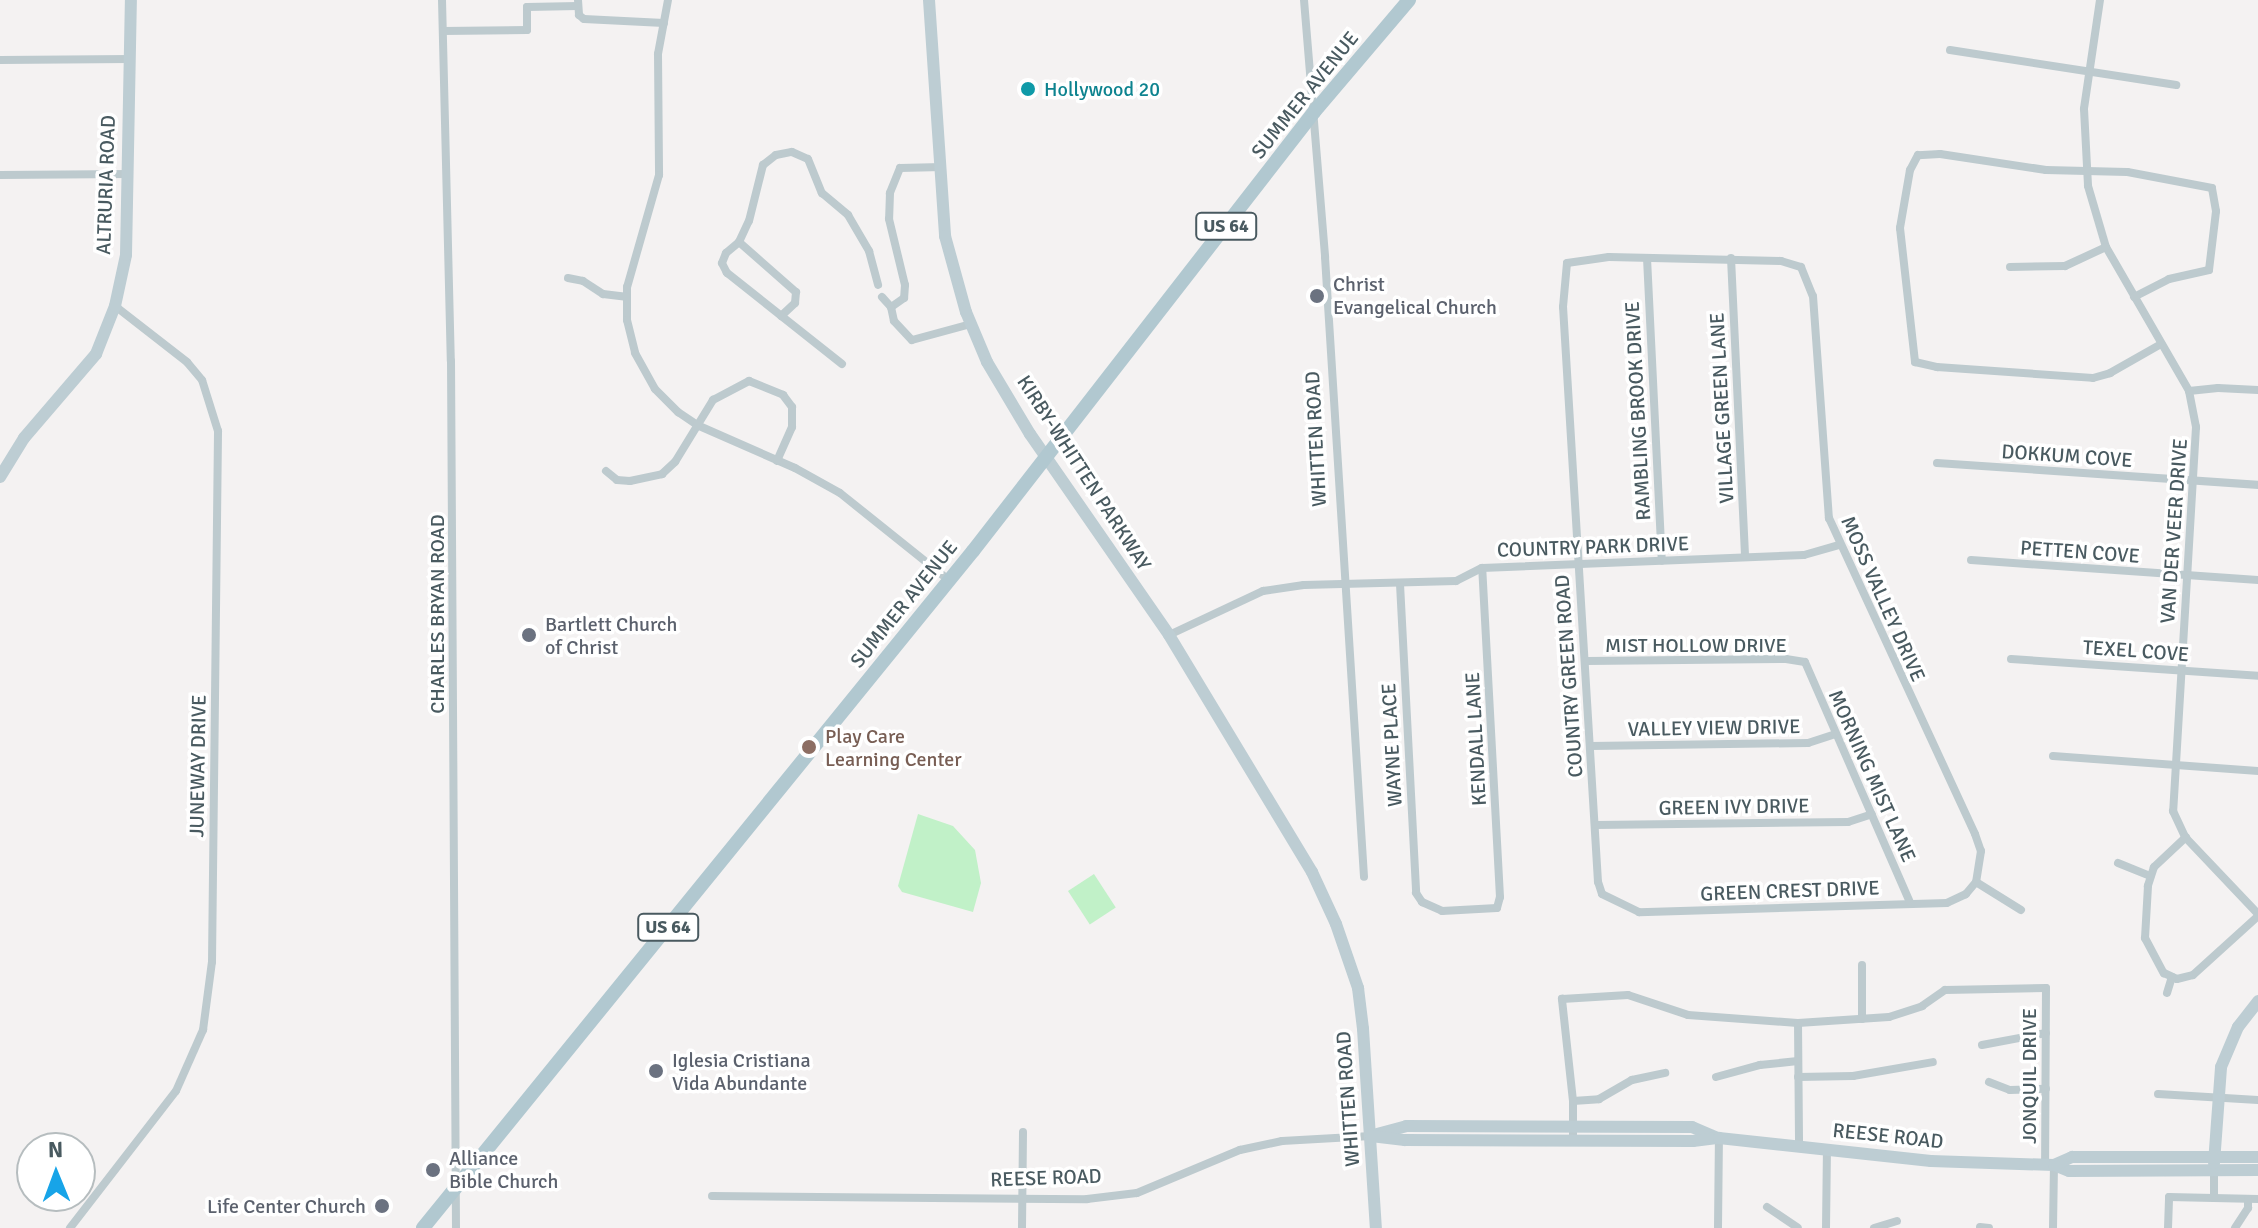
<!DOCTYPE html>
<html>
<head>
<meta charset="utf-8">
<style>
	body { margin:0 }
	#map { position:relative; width:2258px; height:1228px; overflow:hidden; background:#f4f2f2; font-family:Signika,sans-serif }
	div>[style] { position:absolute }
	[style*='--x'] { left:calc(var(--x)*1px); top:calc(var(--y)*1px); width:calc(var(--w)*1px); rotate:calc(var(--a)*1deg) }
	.green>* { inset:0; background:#c1f1c8; transform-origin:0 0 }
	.street>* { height:8px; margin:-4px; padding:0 4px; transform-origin:4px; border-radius:4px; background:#bdcace }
	.secondary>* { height:12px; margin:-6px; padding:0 6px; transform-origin:6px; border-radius:6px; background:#bdcdd3 }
	.primary>* { height:14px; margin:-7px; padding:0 7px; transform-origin:7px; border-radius:7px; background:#b1c8d0 }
	.dots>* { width:22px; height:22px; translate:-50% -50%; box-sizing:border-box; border:4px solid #fff; border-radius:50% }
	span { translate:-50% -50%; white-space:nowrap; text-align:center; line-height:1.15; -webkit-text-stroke:7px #fff; paint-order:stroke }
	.shield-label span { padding:2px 6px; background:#fff; border:2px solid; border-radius:6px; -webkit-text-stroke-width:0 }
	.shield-label { font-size:18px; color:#495a60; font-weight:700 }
	.culture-label { font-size:20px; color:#0d838f }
	.left { translate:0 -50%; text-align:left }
	.street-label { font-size:20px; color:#495a60 }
	.worship-label { font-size:20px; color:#5b616d }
	.right { translate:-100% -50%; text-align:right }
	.education-label { font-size:20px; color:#785e54 }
	.north { position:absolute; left:16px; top:1132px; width:80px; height:80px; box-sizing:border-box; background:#fff; border:2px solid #b6bdbf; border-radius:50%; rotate:359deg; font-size:22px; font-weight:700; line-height:32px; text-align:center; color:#495a60 }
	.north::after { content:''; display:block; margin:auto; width:28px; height:36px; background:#17a4e8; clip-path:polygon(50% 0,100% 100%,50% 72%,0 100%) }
</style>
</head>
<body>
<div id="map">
	<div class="green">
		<div style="clip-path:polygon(918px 814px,953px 826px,975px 850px,981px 883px,973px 912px,902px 892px,898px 886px)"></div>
		<div style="left:1094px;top:874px;width:40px;height:31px;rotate:57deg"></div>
	</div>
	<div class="street">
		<div style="--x:442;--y:0;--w:361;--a:88.6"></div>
		<div style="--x:451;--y:361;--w:867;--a:89.67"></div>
		<div style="--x:578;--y:0;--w:15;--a:86"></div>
		<div style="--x:579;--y:15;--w:6;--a:39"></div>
		<div style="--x:584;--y:19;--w:80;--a:2.9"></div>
		<div style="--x:668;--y:0;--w:55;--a:100.5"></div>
		<div style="--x:658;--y:54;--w:121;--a:89.5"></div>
		<div style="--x:659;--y:175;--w:116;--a:105.9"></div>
		<div style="--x:627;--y:287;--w:33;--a:90"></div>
		<div style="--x:627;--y:320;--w:34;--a:76"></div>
		<div style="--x:635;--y:353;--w:41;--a:60.9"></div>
		<div style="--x:655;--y:389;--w:33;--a:45"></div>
		<div style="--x:678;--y:412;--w:23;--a:34"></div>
		<div style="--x:697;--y:425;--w:107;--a:23.7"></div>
		<div style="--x:795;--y:468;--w:51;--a:29.1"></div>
		<div style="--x:840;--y:493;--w:141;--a:38.7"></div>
		<div style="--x:1304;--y:0;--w:258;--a:85.3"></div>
		<div style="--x:1325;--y:257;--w:621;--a:86.4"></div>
		<div style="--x:2100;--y:0;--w:110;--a:98.4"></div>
		<div style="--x:2084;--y:109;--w:77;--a:87"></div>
		<div style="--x:2088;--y:186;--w:64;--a:73.6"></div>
		<div style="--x:2106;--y:247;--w:166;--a:60"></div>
		<div style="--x:2189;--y:391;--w:37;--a:79"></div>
		<div style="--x:2196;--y:427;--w:385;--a:93.4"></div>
		<div style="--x:2173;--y:811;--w:29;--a:65"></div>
		<div style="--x:2185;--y:837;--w:106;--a:46.5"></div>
		<div style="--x:443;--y:31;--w:84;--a:-0.7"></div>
		<div style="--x:527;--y:30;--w:23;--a:-90"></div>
		<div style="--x:527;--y:7;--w:51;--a:-1.1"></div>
		<div style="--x:1950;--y:50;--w:229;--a:8.8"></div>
		<div style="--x:0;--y:60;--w:130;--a:-0.4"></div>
		<div style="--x:942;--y:167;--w:42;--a:178.6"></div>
		<div style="--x:900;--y:168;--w:27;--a:112"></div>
		<div style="--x:890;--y:193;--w:26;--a:92"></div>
		<div style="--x:889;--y:219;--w:68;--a:76.4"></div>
		<div style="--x:905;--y:285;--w:13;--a:94"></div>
		<div style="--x:904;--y:298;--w:16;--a:145"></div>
		<div style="--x:891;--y:307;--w:14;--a:78"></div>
		<div style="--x:894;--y:321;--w:26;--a:47"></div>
		<div style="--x:912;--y:340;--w:61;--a:-15.2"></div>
		<div style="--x:0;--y:175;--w:129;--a:-0.4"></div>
		<div style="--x:739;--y:242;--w:76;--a:41.3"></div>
		<div style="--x:796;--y:292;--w:11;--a:95"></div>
		<div style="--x:795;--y:303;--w:19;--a:137"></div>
		<div style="--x:1609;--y:257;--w:172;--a:1.3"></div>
		<div style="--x:1781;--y:261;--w:21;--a:17"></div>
		<div style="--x:1801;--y:267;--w:31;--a:68"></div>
		<div style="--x:1813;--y:296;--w:223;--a:85.9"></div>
		<div style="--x:1829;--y:518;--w:348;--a:65.2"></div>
		<div style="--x:1975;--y:834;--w:18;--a:71"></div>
		<div style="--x:1981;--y:851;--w:31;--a:99"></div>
		<div style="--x:1976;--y:882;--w:16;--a:130"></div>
		<div style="--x:1966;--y:894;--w:21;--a:155"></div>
		<div style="--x:1947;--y:903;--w:308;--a:178.3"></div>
		<div style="--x:1639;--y:912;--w:41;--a:-154.1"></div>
		<div style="--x:1602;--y:894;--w:13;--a:-108"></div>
		<div style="--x:1598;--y:882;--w:576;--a:-93.48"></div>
		<div style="--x:1563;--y:307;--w:44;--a:-84.8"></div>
		<div style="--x:1567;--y:263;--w:42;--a:-8.1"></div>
		<div style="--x:1647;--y:258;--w:303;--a:87.2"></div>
		<div style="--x:1731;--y:258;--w:298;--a:87.3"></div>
		<div style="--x:2010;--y:267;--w:55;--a:-1"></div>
		<div style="--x:2065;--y:266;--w:45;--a:-24.9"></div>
		<div style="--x:568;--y:278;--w:15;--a:11"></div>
		<div style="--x:583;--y:281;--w:24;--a:33"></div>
		<div style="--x:603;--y:294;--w:23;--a:7"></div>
		<div style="--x:882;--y:297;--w:13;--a:48"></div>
		<div style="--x:2134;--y:297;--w:39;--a:-27"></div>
		<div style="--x:2169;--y:279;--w:41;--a:-12.7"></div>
		<div style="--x:2209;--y:270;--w:59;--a:-83.2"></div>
		<div style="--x:2216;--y:211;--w:23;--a:-100"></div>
		<div style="--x:2212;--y:188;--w:86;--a:-169.3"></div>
		<div style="--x:2127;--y:172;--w:81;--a:-178.6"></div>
		<div style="--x:2046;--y:170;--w:107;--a:-171.4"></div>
		<div style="--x:1940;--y:154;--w:22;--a:177"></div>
		<div style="--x:1918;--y:155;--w:17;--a:118"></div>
		<div style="--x:1910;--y:170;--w:59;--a:99.8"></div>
		<div style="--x:1900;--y:228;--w:135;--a:83.6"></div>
		<div style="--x:1915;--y:362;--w:23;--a:13"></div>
		<div style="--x:1937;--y:367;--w:156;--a:4"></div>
		<div style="--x:2093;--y:378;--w:18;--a:-16"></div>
		<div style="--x:2110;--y:373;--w:59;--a:-29.6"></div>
		<div style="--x:842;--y:364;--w:147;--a:-141.6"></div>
		<div style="--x:727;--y:273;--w:11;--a:-117"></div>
		<div style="--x:722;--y:263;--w:11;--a:-68"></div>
		<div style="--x:726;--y:253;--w:17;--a:-40"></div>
		<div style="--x:739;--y:242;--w:23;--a:-65"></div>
		<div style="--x:749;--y:221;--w:58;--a:-76"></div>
		<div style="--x:763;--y:165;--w:16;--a:-38"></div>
		<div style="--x:776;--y:155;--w:16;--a:-11"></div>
		<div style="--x:792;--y:152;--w:17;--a:24"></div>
		<div style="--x:808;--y:159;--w:37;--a:68"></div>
		<div style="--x:822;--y:193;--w:34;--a:40"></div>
		<div style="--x:848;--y:215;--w:42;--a:59.7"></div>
		<div style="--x:869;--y:251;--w:35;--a:75"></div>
		<div style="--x:2189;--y:391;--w:29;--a:-6"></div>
		<div style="--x:2218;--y:388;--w:40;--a:2.9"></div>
		<div style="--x:1937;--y:463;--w:322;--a:3.9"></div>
		<div style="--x:606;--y:471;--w:14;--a:39"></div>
		<div style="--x:617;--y:480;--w:13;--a:4"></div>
		<div style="--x:630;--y:481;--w:33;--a:-12"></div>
		<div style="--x:662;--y:474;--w:18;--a:-43"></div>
		<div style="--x:675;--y:462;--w:73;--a:-58.5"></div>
		<div style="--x:713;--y:400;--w:41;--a:-27.8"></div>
		<div style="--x:749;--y:381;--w:37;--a:22"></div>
		<div style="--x:783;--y:395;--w:15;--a:53"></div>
		<div style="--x:792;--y:407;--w:20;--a:90"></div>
		<div style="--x:792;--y:427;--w:37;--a:114"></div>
		<div style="--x:1971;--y:560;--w:288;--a:4"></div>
		<div style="--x:1400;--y:584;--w:309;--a:87"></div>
		<div style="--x:1416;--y:893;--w:11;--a:56"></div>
		<div style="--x:1422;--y:902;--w:22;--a:24"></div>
		<div style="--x:1442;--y:911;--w:55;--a:-3.1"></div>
		<div style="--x:1497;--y:908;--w:11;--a:-75"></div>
		<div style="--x:1500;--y:897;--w:329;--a:-93.1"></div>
		<div style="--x:1169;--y:635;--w:104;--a:-25.1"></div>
		<div style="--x:1263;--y:591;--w:41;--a:-8.3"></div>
		<div style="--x:1304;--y:585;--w:152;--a:-1.5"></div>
		<div style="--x:1456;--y:581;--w:29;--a:-27"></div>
		<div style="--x:1482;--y:568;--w:322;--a:-2.3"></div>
		<div style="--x:1804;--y:555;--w:35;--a:-16"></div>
		<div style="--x:2011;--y:659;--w:248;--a:3.9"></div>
		<div style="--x:1587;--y:661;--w:199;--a:-0.6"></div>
		<div style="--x:1786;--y:659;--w:19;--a:9"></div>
		<div style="--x:1805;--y:662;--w:262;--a:66.4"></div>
		<div style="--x:1591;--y:746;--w:217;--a:-0.8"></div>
		<div style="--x:1808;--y:743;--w:29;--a:-18"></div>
		<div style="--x:2053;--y:756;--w:206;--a:4.2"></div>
		<div style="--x:1596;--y:825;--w:252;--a:-0.7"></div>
		<div style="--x:1848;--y:822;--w:25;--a:-18"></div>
		<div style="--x:2186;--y:837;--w:44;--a:136.8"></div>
		<div style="--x:2154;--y:867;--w:20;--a:108"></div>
		<div style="--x:2148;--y:886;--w:52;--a:93.3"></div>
		<div style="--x:2145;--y:938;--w:40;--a:62"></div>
		<div style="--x:2164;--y:973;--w:14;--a:25"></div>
		<div style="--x:2177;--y:979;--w:16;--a:-14"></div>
		<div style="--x:2193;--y:975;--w:88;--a:-42.2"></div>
		<div style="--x:2118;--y:863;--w:35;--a:22"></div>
		<div style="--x:1976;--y:882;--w:53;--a:31.9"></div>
		<div style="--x:2167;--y:993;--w:17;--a:-73"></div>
		<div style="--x:1862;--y:1019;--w:54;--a:-90"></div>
		<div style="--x:1798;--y:1023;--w:123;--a:89.5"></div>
		<div style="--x:1982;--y:1045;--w:65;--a:-10.6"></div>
		<div style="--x:1716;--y:1077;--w:46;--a:-15.3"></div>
		<div style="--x:1760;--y:1065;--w:38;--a:-6"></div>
		<div style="--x:1798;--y:1077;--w:55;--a:-1"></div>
		<div style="--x:1853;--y:1076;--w:81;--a:-9.9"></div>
		<div style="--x:1989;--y:1082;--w:22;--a:21"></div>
		<div style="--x:2010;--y:1090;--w:36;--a:-2"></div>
		<div style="--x:2158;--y:1094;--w:100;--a:3.4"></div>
		<div style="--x:1573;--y:1101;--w:26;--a:-4"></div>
		<div style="--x:1599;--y:1099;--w:38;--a:-30"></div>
		<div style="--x:1632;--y:1080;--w:34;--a:-12"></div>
		<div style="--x:1573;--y:1141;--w:40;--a:-90"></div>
		<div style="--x:1573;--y:1101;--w:103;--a:-96.2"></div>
		<div style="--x:1562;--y:999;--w:66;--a:-3.5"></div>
		<div style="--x:1628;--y:995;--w:63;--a:18.4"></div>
		<div style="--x:1688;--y:1015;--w:110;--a:4.2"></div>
		<div style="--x:1798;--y:1023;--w:91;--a:-3.8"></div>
		<div style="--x:1889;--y:1017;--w:35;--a:-18"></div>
		<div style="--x:1922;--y:1006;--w:28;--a:-35"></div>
		<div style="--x:1945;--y:990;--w:101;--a:-1.1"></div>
		<div style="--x:2046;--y:988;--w:176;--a:90.3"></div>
		<div style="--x:2214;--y:1170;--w:28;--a:90"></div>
		<div style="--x:712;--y:1196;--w:375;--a:0.5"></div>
		<div style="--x:1087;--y:1199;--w:50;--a:-6.8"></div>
		<div style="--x:1137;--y:1193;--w:112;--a:-22.7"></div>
		<div style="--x:1240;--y:1150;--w:43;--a:-12.1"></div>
		<div style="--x:1282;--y:1141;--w:89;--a:-3.2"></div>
		<div style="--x:1767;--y:1207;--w:37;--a:34"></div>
		<div style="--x:1980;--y:1227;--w:9;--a:6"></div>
		<div style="--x:70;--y:1228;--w:173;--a:-52.3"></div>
		<div style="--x:176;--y:1091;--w:67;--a:-66.1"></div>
		<div style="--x:203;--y:1030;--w:69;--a:-82.5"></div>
		<div style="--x:212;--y:962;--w:531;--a:-89.35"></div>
		<div style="--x:218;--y:431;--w:53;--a:-107.4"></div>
		<div style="--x:202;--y:380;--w:23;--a:-130"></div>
		<div style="--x:187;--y:362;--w:91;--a:-142.1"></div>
		<div style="--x:1022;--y:1228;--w:96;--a:-89.4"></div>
		<div style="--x:1718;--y:1228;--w:90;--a:-89.4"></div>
		<div style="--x:1826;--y:1228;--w:78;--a:-89.3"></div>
		<div style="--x:1874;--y:1228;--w:24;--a:-17"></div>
		<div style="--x:2053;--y:1228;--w:63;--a:-89.1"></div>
		<div style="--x:2168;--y:1228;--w:31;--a:-88"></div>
		<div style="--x:2169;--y:1197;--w:89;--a:1.3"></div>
		<div style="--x:2235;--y:1228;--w:24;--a:-57"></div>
		<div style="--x:2248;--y:1208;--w:9;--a:-90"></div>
	</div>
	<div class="secondary">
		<div style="--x:929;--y:0;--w:237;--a:86.1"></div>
		<div style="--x:945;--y:236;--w:79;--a:74.6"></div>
		<div style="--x:966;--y:312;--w:54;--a:67.2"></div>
		<div style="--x:987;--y:362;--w:84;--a:59.2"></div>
		<div style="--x:1030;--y:434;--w:244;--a:55.3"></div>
		<div style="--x:1169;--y:635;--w:277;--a:58.9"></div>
		<div style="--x:1312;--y:872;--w:57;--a:65.2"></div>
		<div style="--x:1336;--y:924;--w:68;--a:71"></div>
		<div style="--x:1358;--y:988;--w:41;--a:83"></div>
		<div style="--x:1363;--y:1029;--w:199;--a:86.3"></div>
		<div style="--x:0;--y:477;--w:46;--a:-58.4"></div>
		<div style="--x:24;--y:438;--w:111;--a:-49.4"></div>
		<div style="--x:96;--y:354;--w:52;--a:-68.4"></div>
		<div style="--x:115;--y:306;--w:52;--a:-77.8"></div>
		<div style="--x:126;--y:255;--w:255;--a:-88.9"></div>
		<div style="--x:1377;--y:1134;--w:30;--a:-15"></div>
		<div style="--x:1406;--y:1126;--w:286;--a:0.2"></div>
		<div style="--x:1692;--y:1127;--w:26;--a:23"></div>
		<div style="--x:1371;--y:1136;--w:34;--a:7"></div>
		<div style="--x:1405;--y:1140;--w:288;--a:0.2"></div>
		<div style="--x:1693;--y:1141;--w:26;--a:-7"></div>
		<div style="--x:1719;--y:1138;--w:213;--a:6.2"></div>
		<div style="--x:1931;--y:1161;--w:123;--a:1.9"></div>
		<div style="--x:2054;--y:1165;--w:16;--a:22"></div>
		<div style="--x:2069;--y:1171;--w:189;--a:-0.3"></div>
		<div style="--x:2214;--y:1163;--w:96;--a:-85.8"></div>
		<div style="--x:2221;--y:1067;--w:43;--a:-67"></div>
		<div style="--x:2238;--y:1027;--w:33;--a:-52"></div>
		<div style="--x:2054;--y:1165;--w:20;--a:-24"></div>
		<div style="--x:2072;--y:1157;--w:186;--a:0"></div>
	</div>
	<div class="primary">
		<div style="--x:423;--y:1228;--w:872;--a:-50.91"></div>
		<div style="--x:973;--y:551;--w:556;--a:-52.16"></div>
		<div style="--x:1314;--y:112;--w:147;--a:-49.7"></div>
	</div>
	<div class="dots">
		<div style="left:1028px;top:89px;background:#0f9aa8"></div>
		<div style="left:1317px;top:296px;background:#6b7280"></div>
		<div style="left:529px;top:635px;background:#6b7280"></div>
		<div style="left:809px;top:747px;background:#8d6e63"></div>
		<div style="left:656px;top:1071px;background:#6b7280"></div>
		<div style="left:433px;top:1170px;background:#6b7280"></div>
		<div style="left:382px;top:1206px;background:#6b7280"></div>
	</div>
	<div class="shield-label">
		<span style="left:1226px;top:226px">US 64</span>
		<span style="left:668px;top:927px">US 64</span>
	</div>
	<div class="culture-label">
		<span class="left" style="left:1044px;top:89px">Hollywood 20</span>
	</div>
	<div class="street-label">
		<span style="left:1305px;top:95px;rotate:-51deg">SUMMER AVENUE</span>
		<span style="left:106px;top:185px;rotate:-88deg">ALTRURIA ROAD</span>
		<span style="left:1722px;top:408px;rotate:-93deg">VILLAGE GREEN LANE</span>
		<span style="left:1638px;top:411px;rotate:-93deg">RAMBLING BROOK DRIVE</span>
		<span style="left:1316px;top:439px;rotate:-93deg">WHITTEN ROAD</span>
		<span style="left:2067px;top:456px;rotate:4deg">DOKKUM COVE</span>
		<span style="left:1084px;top:473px;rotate:57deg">KIRBY-WHITTEN PARKWAY</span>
		<span style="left:2174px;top:531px;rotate:-86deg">VAN DER VEER DRIVE</span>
		<span style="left:1593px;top:547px;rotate:-2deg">COUNTRY PARK DRIVE</span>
		<span style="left:2080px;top:552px;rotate:4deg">PETTEN COVE</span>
		<span style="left:1883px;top:599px;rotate:66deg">MOSS VALLEY DRIVE</span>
		<span style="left:904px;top:604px;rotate:-51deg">SUMMER AVENUE</span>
		<span style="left:437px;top:614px;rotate:-90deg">CHARLES BRYAN ROAD</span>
		<span style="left:1696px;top:645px">MIST HOLLOW DRIVE</span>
		<span style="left:2136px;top:651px;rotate:4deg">TEXEL COVE</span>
		<span style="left:1569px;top:676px;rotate:-94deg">COUNTRY GREEN ROAD</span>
		<span style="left:1714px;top:728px;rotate:-1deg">VALLEY VIEW DRIVE</span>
		<span style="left:1476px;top:739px;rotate:-93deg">KENDALL LANE</span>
		<span style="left:1392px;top:745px;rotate:-93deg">WAYNE PLACE</span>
		<span style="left:198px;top:766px;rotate:-89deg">JUNEWAY DRIVE</span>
		<span style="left:1872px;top:776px;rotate:66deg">MORNING MIST LANE</span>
		<span style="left:1734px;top:807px;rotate:-1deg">GREEN IVY DRIVE</span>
		<span style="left:1790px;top:891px;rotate:-2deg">GREEN CREST DRIVE</span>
		<span style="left:2029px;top:1076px;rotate:-90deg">JONQUIL DRIVE</span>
		<span style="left:1348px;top:1099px;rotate:-94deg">WHITTEN ROAD</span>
		<span style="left:1888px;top:1136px;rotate:6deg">REESE ROAD</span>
		<span style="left:1046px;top:1178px;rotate:-2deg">REESE ROAD</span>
	</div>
	<div class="worship-label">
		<span class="left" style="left:1333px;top:296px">Christ<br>Evangelical Church</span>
		<span class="left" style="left:545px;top:636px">Bartlett Church<br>of Christ</span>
		<span class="left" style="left:672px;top:1072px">Iglesia Cristiana<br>Vida Abundante</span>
		<span class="left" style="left:449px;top:1170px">Alliance<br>Bible Church</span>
		<span class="right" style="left:366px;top:1206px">Life Center Church</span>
	</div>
	<div class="education-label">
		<span class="left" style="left:825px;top:748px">Play Care<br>Learning Center</span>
	</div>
	<div class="north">N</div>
</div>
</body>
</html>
